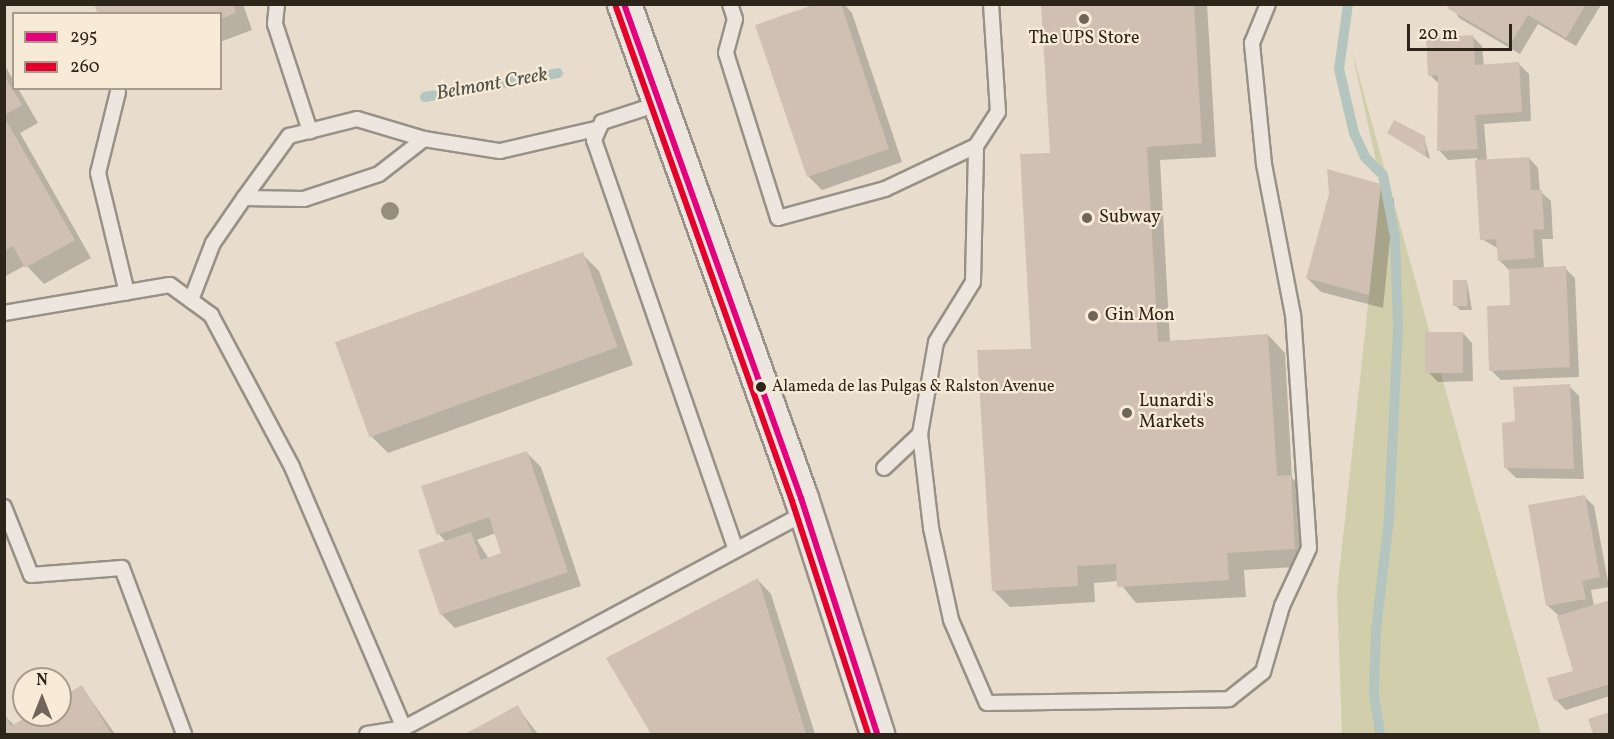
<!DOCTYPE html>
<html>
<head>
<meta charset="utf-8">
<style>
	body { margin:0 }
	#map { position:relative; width:1614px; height:739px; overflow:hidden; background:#e8ddcd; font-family:Vollkorn,serif }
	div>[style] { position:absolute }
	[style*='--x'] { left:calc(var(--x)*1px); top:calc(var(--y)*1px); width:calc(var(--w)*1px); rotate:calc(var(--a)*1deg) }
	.green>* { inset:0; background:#d1ceac }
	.shadow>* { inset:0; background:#0003 }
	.stream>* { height:10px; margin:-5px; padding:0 5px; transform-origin:5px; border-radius:5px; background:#b4c5c0 }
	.building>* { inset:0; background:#d0c0b4; transform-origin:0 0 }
	.roads { filter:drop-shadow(2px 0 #989187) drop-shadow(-2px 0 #989187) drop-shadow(0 2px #989187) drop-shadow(0 -2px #989187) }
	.service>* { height:14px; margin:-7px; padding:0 7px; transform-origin:7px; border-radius:7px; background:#ece6de }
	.secondary>* { height:33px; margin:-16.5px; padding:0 16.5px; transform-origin:16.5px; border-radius:16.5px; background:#ece6de }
	.bus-1>* { height:6px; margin:-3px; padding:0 3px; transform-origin:3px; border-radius:3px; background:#e5007d }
	.bus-2>* { height:6px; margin:-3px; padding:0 3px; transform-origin:3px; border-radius:3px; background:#e4002b }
	.trees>* { width:18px; height:18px; margin:-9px; border-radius:50%; background:#968d7b }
	.dots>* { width:16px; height:16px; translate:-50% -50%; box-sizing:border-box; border:3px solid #f7ebd7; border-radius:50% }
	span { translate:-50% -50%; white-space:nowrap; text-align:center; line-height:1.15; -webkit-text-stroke:4.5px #f7ebd7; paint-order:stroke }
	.bus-label { font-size:16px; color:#2e251a }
	.left { translate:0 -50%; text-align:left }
	.poi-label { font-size:18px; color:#2e251a }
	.water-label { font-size:20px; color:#50524a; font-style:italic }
	.frame { position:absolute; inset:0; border:6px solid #2e251a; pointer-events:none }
	.legend { position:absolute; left:12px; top:12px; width:210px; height:78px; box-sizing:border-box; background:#f7ebd7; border:2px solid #a79c8b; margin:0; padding:8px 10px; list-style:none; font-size:18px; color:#2e251a }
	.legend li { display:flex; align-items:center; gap:12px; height:30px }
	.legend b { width:30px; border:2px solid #a79c8b }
	.north { position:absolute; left:12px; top:667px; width:60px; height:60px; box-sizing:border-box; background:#f7ebd7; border:2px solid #a79c8b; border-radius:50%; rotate:0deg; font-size:16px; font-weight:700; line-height:24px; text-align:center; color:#2e251a }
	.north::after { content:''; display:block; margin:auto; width:21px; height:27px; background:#6f6559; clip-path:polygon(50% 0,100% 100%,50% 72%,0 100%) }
	.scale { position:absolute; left:1407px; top:24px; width:105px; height:27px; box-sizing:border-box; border:3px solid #2e251a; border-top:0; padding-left:8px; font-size:18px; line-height:21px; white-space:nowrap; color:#2e251a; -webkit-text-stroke:4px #f7ebd7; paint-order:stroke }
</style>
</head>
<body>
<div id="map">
	<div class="green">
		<div style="clip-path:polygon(1351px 47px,1506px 609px,1541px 734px,1342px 734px,1337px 593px,1381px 184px)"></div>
	</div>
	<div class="shadow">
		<div style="clip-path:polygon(96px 4px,243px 4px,252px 30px,220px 42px,220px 14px)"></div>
		<div style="clip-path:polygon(821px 4px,844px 4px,852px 13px,902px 162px,822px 190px,808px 176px)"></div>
		<div style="clip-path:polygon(1043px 4px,1207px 4px,1216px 157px,1160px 160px,1170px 341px,1268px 335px,1285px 353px,1292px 478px,1308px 494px,1312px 566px,1244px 570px,1246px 597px,1136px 603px,1118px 581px,1094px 583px,1095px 602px,1010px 607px,993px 590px,979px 352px,1032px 349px,1052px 154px)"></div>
		<div style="clip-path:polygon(1451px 4px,1600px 4px,1601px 5px,1576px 46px,1538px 24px,1520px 54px,1459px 18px)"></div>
		<div style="clip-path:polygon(1472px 36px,1482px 46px,1484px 66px,1519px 64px,1529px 74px,1531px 121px,1484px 124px,1487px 161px,1529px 158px,1538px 168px,1540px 191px,1551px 201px,1553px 239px,1542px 239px,1544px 269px,1565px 268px,1575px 278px,1579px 377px,1501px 380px,1491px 370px,1512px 307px,1509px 270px,1499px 260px,1499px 249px,1482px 239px,1477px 158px,1448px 160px,1439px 150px,1439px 84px,1430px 75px)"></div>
		<div style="clip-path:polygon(4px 64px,38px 123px,20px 133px,91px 258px,44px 284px,26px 265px,4px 277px)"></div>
		<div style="clip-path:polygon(1389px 132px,1424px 137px,1430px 159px,1394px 137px)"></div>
		<div style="clip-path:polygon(1380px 185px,1394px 199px,1383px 308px,1321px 292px,1307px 278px,1331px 194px)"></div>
		<div style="clip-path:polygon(582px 254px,599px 271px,633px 365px,388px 453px,371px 436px)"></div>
		<div style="clip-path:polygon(1467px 281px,1472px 310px,1460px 310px,1455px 305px)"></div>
		<div style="clip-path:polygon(1463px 333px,1472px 343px,1473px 381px,1438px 382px,1428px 372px)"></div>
		<div style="clip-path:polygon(1569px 386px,1579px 396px,1584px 479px,1516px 478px,1506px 468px,1516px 423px)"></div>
		<div style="clip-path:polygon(evenodd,527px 453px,541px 467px,581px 586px,455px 628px,441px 614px,446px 542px,439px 534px,527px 453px,496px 533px,503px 554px,489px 559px,477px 540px,496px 533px)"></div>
		<div style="clip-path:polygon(1584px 496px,1594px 506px,1609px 587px,1591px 590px,1594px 606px,1610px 601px,1610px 696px,1566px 710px,1556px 700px,1574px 672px,1558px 615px,1547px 605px)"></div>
		<div style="clip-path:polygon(758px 580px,771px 594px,815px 734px,653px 734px,609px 659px)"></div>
		<div style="clip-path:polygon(82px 687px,115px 734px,4px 734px,4px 715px,15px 726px,33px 715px,60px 715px,60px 700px)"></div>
		<div style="clip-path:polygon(517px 707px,538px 734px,468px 734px)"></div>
	</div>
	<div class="stream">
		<div style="--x:1348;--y:4;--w:66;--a:97.9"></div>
		<div style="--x:1339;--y:69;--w:66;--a:76.8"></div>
		<div style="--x:1354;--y:133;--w:26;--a:65"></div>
		<div style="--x:1365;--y:157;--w:25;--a:45"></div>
		<div style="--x:1383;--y:175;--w:63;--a:79"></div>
		<div style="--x:1395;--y:237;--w:89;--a:88.1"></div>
		<div style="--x:1398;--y:326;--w:193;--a:92.7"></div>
		<div style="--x:1389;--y:519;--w:112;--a:96.7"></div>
		<div style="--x:1376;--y:630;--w:65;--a:91.8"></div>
		<div style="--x:1374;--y:695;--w:39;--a:81"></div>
		<div style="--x:425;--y:97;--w:135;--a:-10.2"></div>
	</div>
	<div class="building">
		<div style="clip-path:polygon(94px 4px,233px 4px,236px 13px,220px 19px,220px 14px,98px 14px)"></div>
		<div style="clip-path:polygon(816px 4px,841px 4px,889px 149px,807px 177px,755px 25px)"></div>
		<div style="clip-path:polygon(1041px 4px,1194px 4px,1202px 143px,1147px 147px,1158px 342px,1268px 334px,1277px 476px,1291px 475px,1295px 549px,1227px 553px,1229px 580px,1117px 587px,1116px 564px,1077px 566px,1078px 586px,992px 591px,977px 350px,1031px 349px,1020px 154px,1050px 153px)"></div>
		<div style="clip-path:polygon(1449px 4px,1586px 4px,1566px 38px,1528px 15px,1510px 45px,1447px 8px)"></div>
		<div style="clip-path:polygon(1473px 35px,1475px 65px,1519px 62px,1522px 112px,1475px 115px,1478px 149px,1437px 151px,1438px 75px,1428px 76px,1426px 38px)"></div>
		<div style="clip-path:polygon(4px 75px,22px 105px,4px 115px)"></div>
		<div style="clip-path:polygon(4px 117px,75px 240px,25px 268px,13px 246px,4px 251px)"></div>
		<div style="clip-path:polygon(1394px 120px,1425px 136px,1426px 156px,1387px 133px)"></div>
		<div style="clip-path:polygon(1529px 157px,1531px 190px,1542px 190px,1544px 229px,1533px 230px,1535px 258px,1498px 261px,1496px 239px,1480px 240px,1475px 160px)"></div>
		<div style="clip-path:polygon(1327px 169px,1381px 184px,1369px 295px,1306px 278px,1329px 194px)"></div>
		<div style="left:583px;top:252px;width:101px;height:264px;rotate:70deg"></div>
		<div style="clip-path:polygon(1566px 266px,1570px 367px,1489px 371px,1487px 306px,1510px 305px,1509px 269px)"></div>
		<div style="left:1453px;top:280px;width:14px;height:26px"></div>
		<div style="left:1425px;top:332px;width:38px;height:41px"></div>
		<div style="clip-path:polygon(1570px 384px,1574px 469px,1504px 468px,1502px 423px,1515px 421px,1513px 387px)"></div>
		<div style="clip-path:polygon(527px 451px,568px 572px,440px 615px,418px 550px,471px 532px,481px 560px,501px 553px,489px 517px,437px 535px,421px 486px)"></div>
		<div style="clip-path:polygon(1585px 495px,1600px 577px,1582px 581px,1586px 599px,1546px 606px,1528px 505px)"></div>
		<div style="clip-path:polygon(758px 578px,806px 734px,651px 734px,606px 658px)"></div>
		<div style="clip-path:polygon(1610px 600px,1610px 684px,1554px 701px,1547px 678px,1573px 671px,1557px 616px)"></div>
		<div style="clip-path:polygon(82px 685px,111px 734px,4px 734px,4px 714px,11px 726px,30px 715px,60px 715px,60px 698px)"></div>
		<div style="clip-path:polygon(518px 705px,533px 734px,465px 734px)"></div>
		<div style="clip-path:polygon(1610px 712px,1610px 734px,1593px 734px,1588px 719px)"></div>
	</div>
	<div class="roads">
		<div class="service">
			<div style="--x:277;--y:4;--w:20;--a:96"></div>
			<div style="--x:275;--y:24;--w:113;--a:71.9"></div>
			<div style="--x:730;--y:4;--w:16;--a:72"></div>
			<div style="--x:735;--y:19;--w:35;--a:105"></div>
			<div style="--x:726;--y:53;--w:173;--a:72.5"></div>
			<div style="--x:778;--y:218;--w:111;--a:-15.2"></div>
			<div style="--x:885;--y:189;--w:101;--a:-25.3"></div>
			<div style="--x:118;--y:92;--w:83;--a:103.9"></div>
			<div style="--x:98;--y:173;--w:123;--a:76.4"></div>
			<div style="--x:661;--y:103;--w:62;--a:162.1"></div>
			<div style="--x:602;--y:122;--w:20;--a:114"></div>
			<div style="--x:594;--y:140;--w:433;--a:70.9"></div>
			<div style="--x:244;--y:198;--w:77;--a:-54"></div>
			<div style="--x:289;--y:136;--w:70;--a:-14"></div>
			<div style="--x:357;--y:119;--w:70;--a:16.6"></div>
			<div style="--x:424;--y:139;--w:77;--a:9"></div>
			<div style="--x:500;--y:151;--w:98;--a:-13"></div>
			<div style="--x:191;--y:300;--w:61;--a:-68.9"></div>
			<div style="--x:213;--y:243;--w:55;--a:-55.4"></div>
			<div style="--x:244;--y:198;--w:60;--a:1"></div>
			<div style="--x:304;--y:199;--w:79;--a:-18.4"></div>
			<div style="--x:379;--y:174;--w:57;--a:-37.9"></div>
			<div style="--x:4;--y:313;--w:168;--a:-9.6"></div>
			<div style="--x:170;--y:285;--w:51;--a:36.2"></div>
			<div style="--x:211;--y:315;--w:172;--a:61.9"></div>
			<div style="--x:292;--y:467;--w:284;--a:66.8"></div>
			<div style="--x:920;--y:434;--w:95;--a:83.3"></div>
			<div style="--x:931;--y:528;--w:94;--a:77.7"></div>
			<div style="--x:951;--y:620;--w:90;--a:66.6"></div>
			<div style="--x:987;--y:703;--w:242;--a:-0.9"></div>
			<div style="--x:1229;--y:699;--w:43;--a:-38.5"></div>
			<div style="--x:1263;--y:672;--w:69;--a:-73.9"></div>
			<div style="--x:1282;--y:606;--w:64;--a:-65"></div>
			<div style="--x:1309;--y:548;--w:234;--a:-93.9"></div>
			<div style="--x:1293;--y:315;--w:154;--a:-100.9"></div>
			<div style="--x:1264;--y:164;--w:122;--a:-95.7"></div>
			<div style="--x:1252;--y:43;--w:42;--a:-67.7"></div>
			<div style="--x:884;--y:468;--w:50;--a:-43.4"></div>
			<div style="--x:920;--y:434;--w:93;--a:-80.1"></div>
			<div style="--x:936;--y:342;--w:70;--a:-58.3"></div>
			<div style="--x:973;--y:282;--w:136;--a:-88.7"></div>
			<div style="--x:976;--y:146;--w:40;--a:-57.1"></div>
			<div style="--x:998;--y:112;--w:108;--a:-93.7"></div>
			<div style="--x:4;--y:507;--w:73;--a:68.3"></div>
			<div style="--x:31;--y:575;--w:91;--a:-4.4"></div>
			<div style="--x:122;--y:568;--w:177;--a:69.5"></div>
			<div style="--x:367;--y:734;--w:37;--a:-9"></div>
			<div style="--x:404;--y:728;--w:456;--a:-28.2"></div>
		</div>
		<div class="secondary">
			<div style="--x:624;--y:4;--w:525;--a:70.29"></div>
			<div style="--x:801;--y:498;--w:248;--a:72.1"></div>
		</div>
	</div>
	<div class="bus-1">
		<div style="--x:624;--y:4;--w:525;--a:70.29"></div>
		<div style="--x:801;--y:498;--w:248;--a:72.1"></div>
	</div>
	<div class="bus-2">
		<div style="--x:616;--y:7;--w:524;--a:70.39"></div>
		<div style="--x:792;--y:501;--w:245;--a:71.9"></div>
	</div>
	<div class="trees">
		<div style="left:390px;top:211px"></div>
	</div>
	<div class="dots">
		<div style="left:1084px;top:19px;background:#6f6559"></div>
		<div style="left:1087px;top:218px;background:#6f6559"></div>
		<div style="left:1093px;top:316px;background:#6f6559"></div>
		<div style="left:761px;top:387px;background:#2e251a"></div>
		<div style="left:1127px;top:413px;background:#6f6559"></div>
	</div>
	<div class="bus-label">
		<span class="left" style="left:772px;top:387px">Alameda de las Pulgas &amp; Ralston Avenue</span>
	</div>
	<div class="poi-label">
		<span style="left:1084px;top:39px">The UPS Store</span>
		<span class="left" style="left:1099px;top:218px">Subway</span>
		<span class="left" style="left:1105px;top:316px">Gin Mon</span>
		<span class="left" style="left:1139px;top:413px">Lunardi's<br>Markets</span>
	</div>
	<div class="water-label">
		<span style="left:492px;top:85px;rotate:-10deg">Belmont Creek</span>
	</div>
	<div class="frame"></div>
	<ul class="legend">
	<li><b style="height:8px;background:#e5007d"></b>295</li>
	<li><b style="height:8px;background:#e4002b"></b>260</li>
	</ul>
	<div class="north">N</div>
	<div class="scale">20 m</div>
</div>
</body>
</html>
